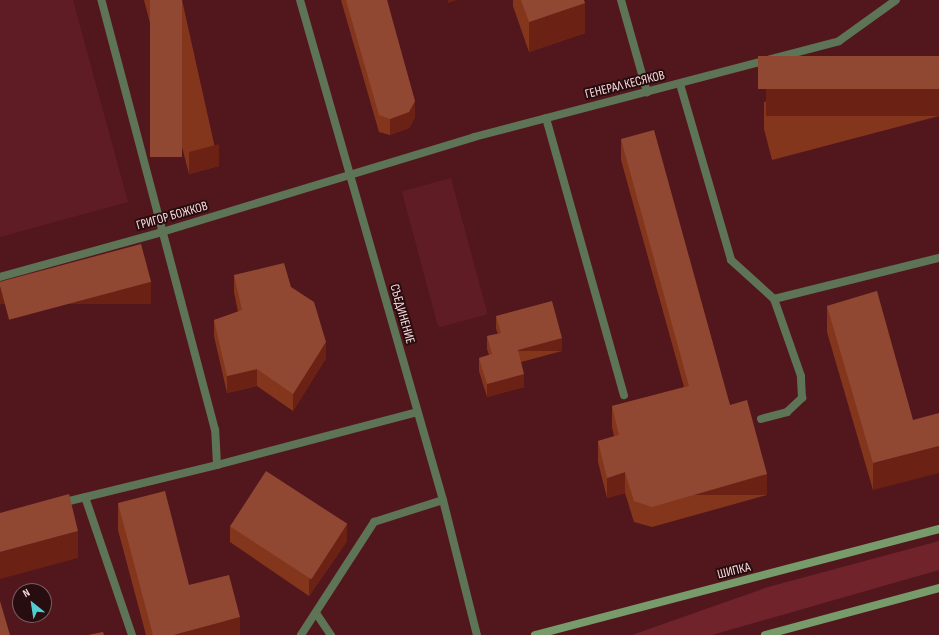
<!DOCTYPE html>
<html>
<head>
<meta charset="utf-8">
<style>
	body { margin:0 }
	#map { position:relative; width:939px; height:635px; overflow:hidden; background:#52161d; font-family:"Sofia Sans Condensed",sans-serif }
	div>[style] { position:absolute }
	[style*='--x'] { left:calc(var(--x)*1px); top:calc(var(--y)*1px); width:calc(var(--w)*1px); rotate:calc(var(--a)*1deg) }
	.built>* { inset:0; background:#601c24; transform-origin:0 0 }
	.green>* { inset:0; background:#70232b }
	.service>* { height:8px; margin:-4px; padding:0 4px; transform-origin:4px; border-radius:4px; background:#5d7456 }
	.minor>* { height:8px; margin:-4px; padding:0 4px; transform-origin:4px; border-radius:4px; background:#5d7456 }
	.tertiary>* { height:8px; margin:-4px; padding:0 4px; transform-origin:4px; border-radius:4px; background:#5d7456 }
	.secondary>* { height:8px; margin:-4px; padding:0 4px; transform-origin:4px; border-radius:4px; background:#779b6a }
	.wall>* { inset:0; background:#84361d }
	.shaded-wall>* { inset:0; background:#6b2215; transform-origin:0 0 }
	.building>* { inset:0; background:#914832; transform-origin:0 0 }
	span { translate:-50% -50%; white-space:nowrap; text-align:center; line-height:1.15; -webkit-text-stroke:4px #270d0f; paint-order:stroke }
	.street-label { font-size:13px; color:#fcdcdc }
	.north { position:absolute; left:12px; top:583px; width:40px; height:40px; box-sizing:border-box; background:#270d0f; border:1px solid #7c6061; border-radius:50%; rotate:330deg; font-size:11px; font-weight:700; line-height:16px; text-align:center; color:#fcdcdc }
	.north::after { content:''; display:block; margin:auto; width:14px; height:18px; background:#52ccd0; clip-path:polygon(50% 0,100% 100%,50% 72%,0 100%) }
</style>
</head>
<body>
<div id="map">
	<div class="built">
		<div style="clip-path:polygon(0 0,73px 0,128px 202px,0 237px)"></div>
		<div style="left:451px;top:178px;width:141px;height:51px;rotate:75deg"></div>
	</div>
	<div class="green">
		<div style="clip-path:polygon(939px 541px,939px 570px,712px 635px,632px 635px,768px 587px)"></div>
	</div>
	<div class="service">
		<div style="--x:621;--y:0;--w:96;--a:74.2"></div>
		<div style="--x:761;--y:419;--w:27;--a:-15"></div>
		<div style="--x:787;--y:412;--w:21;--a:-43"></div>
		<div style="--x:802;--y:398;--w:22;--a:-93"></div>
		<div style="--x:801;--y:376;--w:82;--a:-109.3"></div>
		<div style="--x:85;--y:497;--w:146;--a:71.2"></div>
		<div style="--x:316;--y:613;--w:27;--a:56"></div>
		<div style="--x:301;--y:635;--w:135;--a:-57.1"></div>
		<div style="--x:374;--y:522;--w:72;--a:-17.7"></div>
	</div>
	<div class="minor">
		<div style="--x:680;--y:84;--w:183;--a:73.8"></div>
		<div style="--x:731;--y:260;--w:58;--a:42.2"></div>
		<div style="--x:774;--y:299;--w:170;--a:-14"></div>
		<div style="--x:546;--y:118;--w:288;--a:74.3"></div>
		<div style="--x:0;--y:277;--w:168;--a:-15.5"></div>
		<div style="--x:162;--y:232;--w:326;--a:-16.9"></div>
		<div style="--x:474;--y:137;--w:377;--a:-14.7"></div>
		<div style="--x:839;--y:41;--w:70;--a:-35.7"></div>
		<div style="--x:217;--y:465;--w:207;--a:-14.8"></div>
		<div style="--x:61;--y:503;--w:161;--a:-13.7"></div>
		<div style="--x:217;--y:465;--w:35;--a:-93"></div>
		<div style="--x:215;--y:430;--w:445;--a:-104.8"></div>
	</div>
	<div class="tertiary">
		<div style="--x:300;--y:0;--w:520;--a:74.04"></div>
		<div style="--x:443;--y:500;--w:139;--a:75.9"></div>
	</div>
	<div class="secondary">
		<div style="--x:535;--y:635;--w:418;--a:-14.7"></div>
		<div style="--x:765;--y:635;--w:180;--a:-15.1"></div>
	</div>
	<div class="wall">
		<div style="clip-path:polygon(144px 0,182px 0,219px 166px,189px 174px)"></div>
		<div style="clip-path:polygon(341px 0,387px 0,415px 117px,409px 128px,390px 135px,379px 132px)"></div>
		<div style="clip-path:polygon(513px 0,584px 0,585px 33px,529px 52px,513px 6px)"></div>
		<div style="clip-path:polygon(939px 56px,939px 116px,772px 160px,764px 129px,764px 102px)"></div>
		<div style="clip-path:polygon(621px 139px,767px 495px,652px 527px,634px 522px,625px 493px,607px 498px,598px 462px,598px 441px,614px 436px,612px 427px,612px 406px,684px 387px,621px 160px)"></div>
		<div style="clip-path:polygon(234px 275px,291px 287px,326px 358px,293px 411px,257px 386px,227px 393px,214px 336px,214px 320px,238px 312px,234px 292px)"></div>
		<div style="clip-path:polygon(877px 291px,873px 490px,827px 332px,827px 306px)"></div>
		<div style="clip-path:polygon(496px 316px,562px 351px,521px 362px,524px 387px,487px 397px,479px 371px,479px 358px,489px 355px,487px 349px,487px 336px,498px 334px,496px 329px)"></div>
		<div style="clip-path:polygon(118px 503px,189px 585px,240px 635px,146px 635px,118px 530px)"></div>
		<div style="clip-path:polygon(230px 526px,347px 541px,309px 596px,230px 542px)"></div>
	</div>
	<div class="shaded-wall">
		<div style="clip-path:polygon(448px 0,457px 0,448px 3px)"></div>
		<div style="clip-path:polygon(585px 3px,585px 33px,529px 52px,529px 22px)"></div>
		<div style="left:939px;top:89px;width:27px;height:173px;rotate:90deg"></div>
		<div style="clip-path:polygon(415px 101px,415px 117px,409px 128px,390px 135px,390px 119px)"></div>
		<div style="clip-path:polygon(219px 144px,219px 166px,189px 174px,189px 152px)"></div>
		<div style="left:151px;top:282px;width:22px;height:157px;rotate:90deg"></div>
		<div style="left:562px;top:338px;width:13px;height:46px;rotate:90deg"></div>
		<div style="clip-path:polygon(326px 342px,326px 358px,293px 411px,293px 394px)"></div>
		<div style="clip-path:polygon(257px 369px,257px 386px,227px 393px,227px 376px)"></div>
		<div style="clip-path:polygon(524px 374px,524px 387px,487px 397px,487px 384px)"></div>
		<div style="clip-path:polygon(939px 446px,939px 473px,873px 490px,873px 463px)"></div>
		<div style="clip-path:polygon(625px 472px,625px 493px,607px 498px,607px 478px)"></div>
		<div style="left:767px;top:474px;width:21px;height:120px;rotate:90deg"></div>
		<div style="clip-path:polygon(347px 524px,347px 541px,309px 596px,309px 580px)"></div>
		<div style="clip-path:polygon(78px 531px,78px 558px,0 579px,0 552px)"></div>
		<div style="clip-path:polygon(240px 617px,240px 635px,173px 635px)"></div>
	</div>
	<div class="building">
		<div style="left:150px;top:0;width:32px;height:157px"></div>
		<div style="clip-path:polygon(346px 0,387px 0,415px 101px,409px 112px,390px 119px,379px 115px)"></div>
		<div style="clip-path:polygon(521px 0,584px 0,585px 3px,529px 22px)"></div>
		<div style="left:939px;top:56px;width:33px;height:181px;rotate:90deg"></div>
		<div style="clip-path:polygon(654px 130px,730px 405px,747px 400px,767px 474px,652px 507px,634px 501px,625px 472px,607px 478px,598px 441px,619px 435px,612px 406px,689px 386px,621px 139px)"></div>
		<div style="left:141px;top:244px;width:39px;height:147px;rotate:75deg"></div>
		<div style="clip-path:polygon(284px 263px,291px 287px,314px 302px,326px 342px,293px 394px,257px 369px,227px 376px,214px 320px,242px 310px,234px 275px)"></div>
		<div style="clip-path:polygon(877px 291px,913px 420px,939px 413px,939px 446px,873px 463px,827px 306px)"></div>
		<div style="clip-path:polygon(552px 301px,562px 338px,518px 350px,524px 374px,487px 384px,479px 358px,492px 354px,487px 336px,501px 333px,496px 316px)"></div>
		<div style="left:266px;top:471px;width:97px;height:66px;rotate:33deg"></div>
		<div style="clip-path:polygon(165px 491px,189px 585px,229px 575px,240px 617px,173px 635px,153px 635px,118px 503px)"></div>
		<div style="clip-path:polygon(69px 494px,78px 531px,0 552px,0 513px)"></div>
		<div style="clip-path:polygon(0 601px,10px 635px,0 635px)"></div>
		<div style="clip-path:polygon(103px 632px,104px 635px,88px 635px)"></div>
	</div>
	<div class="street-label">
		<span style="left:625px;top:85px;rotate:-14deg">ГЕНЕРАЛ КЕСЯКОВ</span>
		<span style="left:172px;top:216px;rotate:-16deg">ГРИГОР БОЖКОВ</span>
		<span style="left:402px;top:314px;rotate:74deg">СЪЕДИНЕНИЕ</span>
		<span style="left:734px;top:571px;rotate:-14deg">ШИПКА</span>
	</div>
	<div class="north">N</div>
</div>
</body>
</html>
